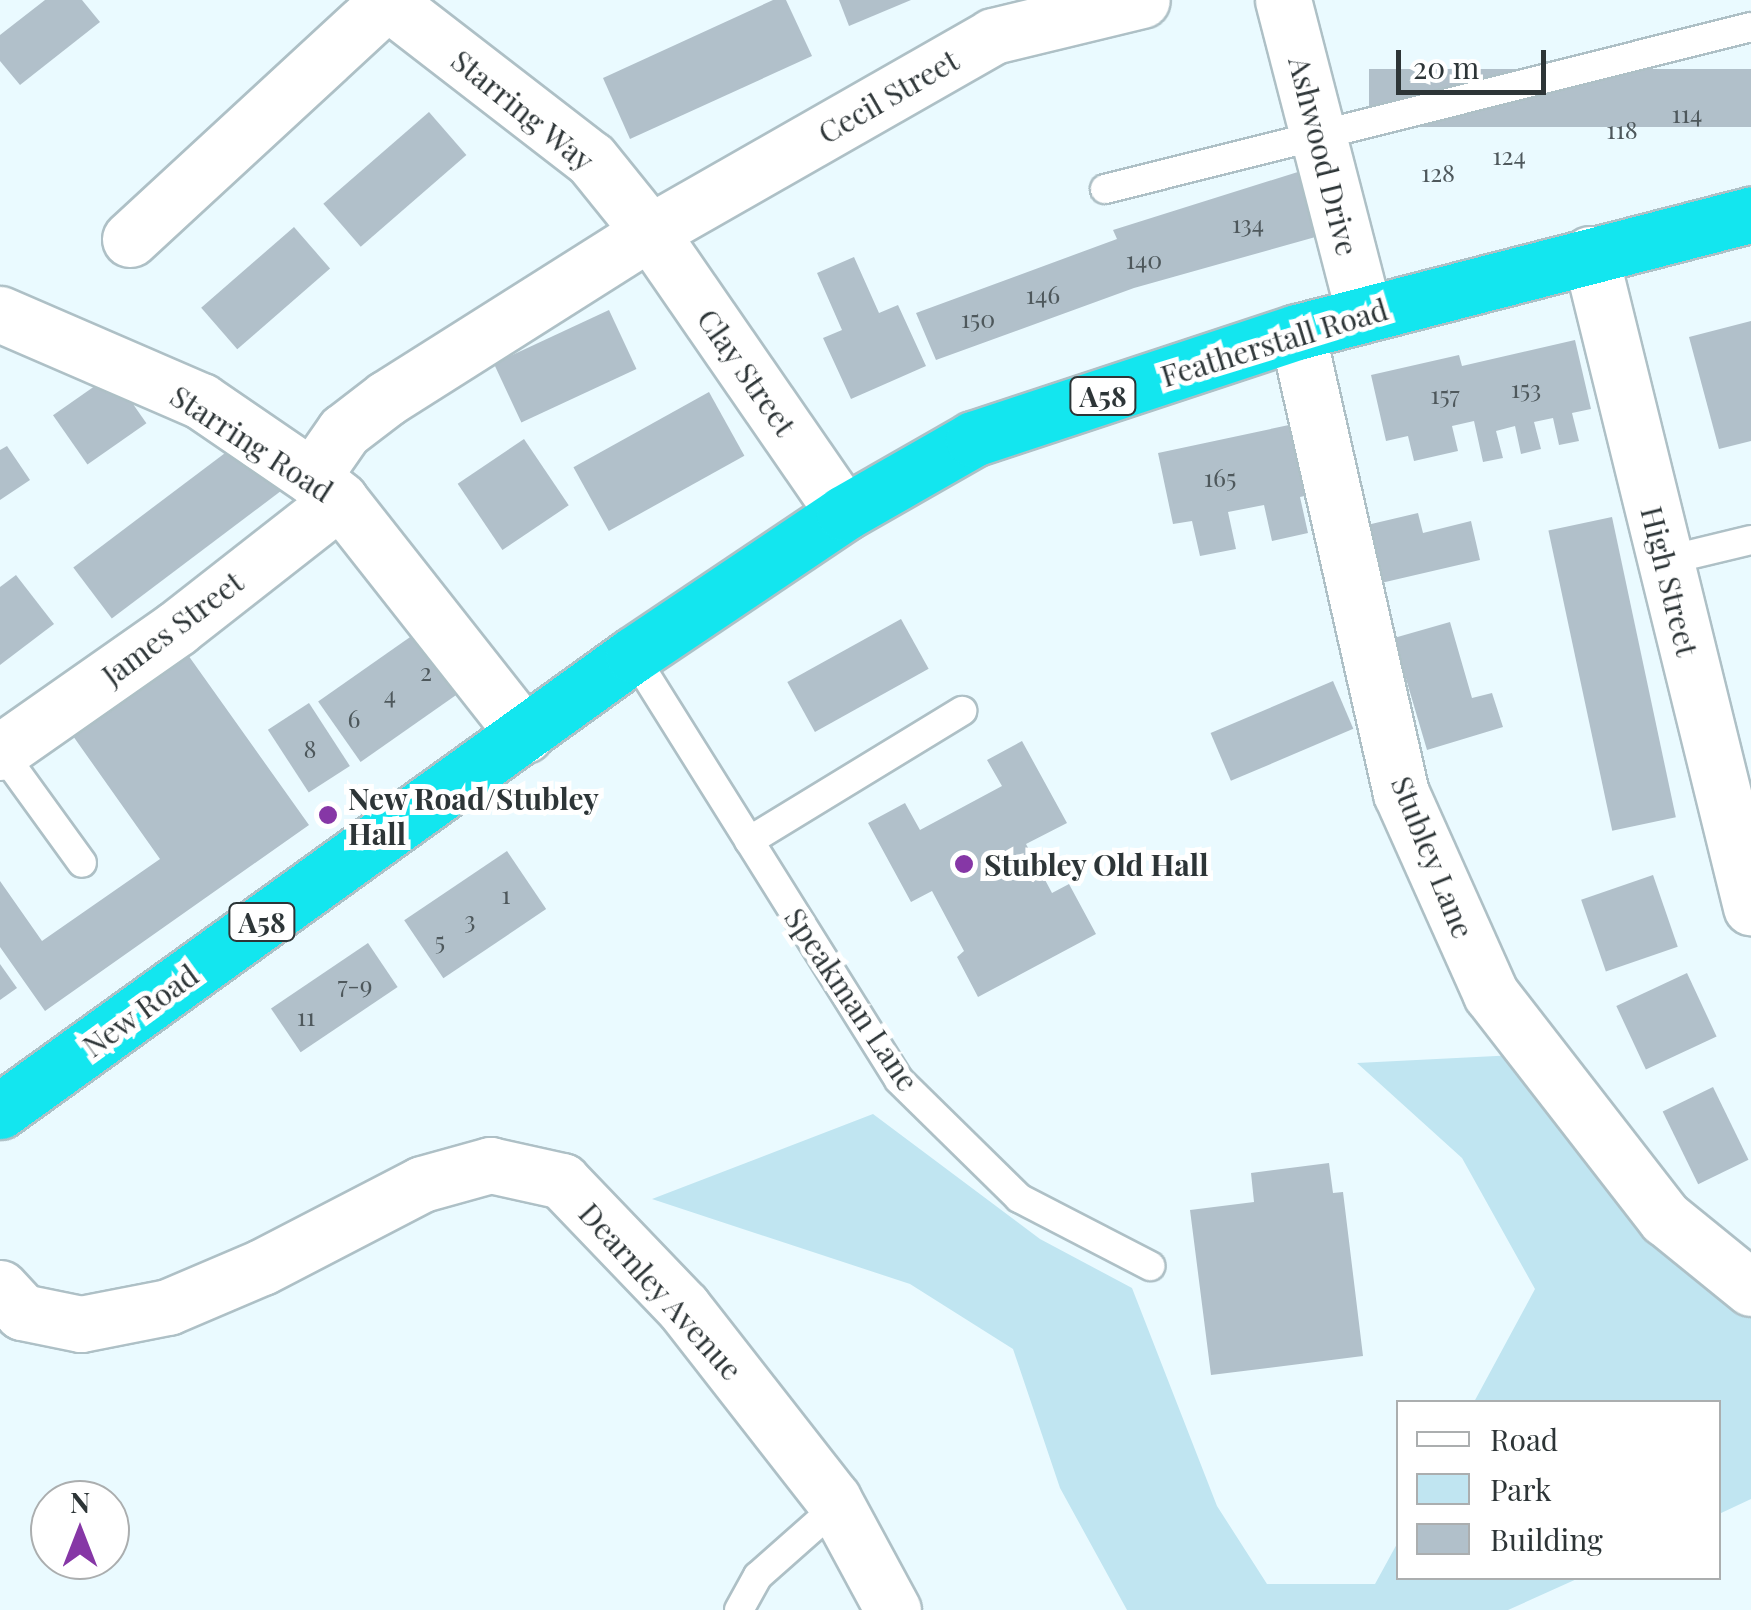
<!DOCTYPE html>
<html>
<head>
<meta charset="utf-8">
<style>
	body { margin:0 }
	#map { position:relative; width:1751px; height:1610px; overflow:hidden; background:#eafaff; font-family:"Playfair Display",serif }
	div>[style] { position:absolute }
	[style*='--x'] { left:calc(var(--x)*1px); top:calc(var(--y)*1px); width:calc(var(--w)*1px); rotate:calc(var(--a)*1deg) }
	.green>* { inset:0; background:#c0e5f1 }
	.building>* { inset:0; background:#b1c0ca; transform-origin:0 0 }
	.roads { filter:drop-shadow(2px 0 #aec0c6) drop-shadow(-2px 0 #aec0c6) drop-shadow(0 2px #aec0c6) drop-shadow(0 -2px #aec0c6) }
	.lane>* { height:28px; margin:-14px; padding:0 14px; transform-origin:14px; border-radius:14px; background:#fff }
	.street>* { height:55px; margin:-27.5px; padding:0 27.5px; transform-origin:27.5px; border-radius:27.5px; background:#fff }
	.highway>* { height:55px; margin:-27.5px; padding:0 27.5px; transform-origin:27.5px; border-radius:27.5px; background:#13e6ef }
	.dots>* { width:28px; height:28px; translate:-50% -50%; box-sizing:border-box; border:5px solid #fff; border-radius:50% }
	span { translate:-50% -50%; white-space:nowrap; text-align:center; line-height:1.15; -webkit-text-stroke:10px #fff; paint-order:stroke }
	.number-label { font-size:25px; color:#4e585c }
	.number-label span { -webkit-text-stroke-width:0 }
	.shield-label span { padding:2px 8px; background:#fff; border:2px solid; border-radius:8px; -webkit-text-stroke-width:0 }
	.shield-label { font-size:28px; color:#2d3537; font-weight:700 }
	.street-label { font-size:30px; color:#2d3537 }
	.poi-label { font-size:30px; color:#2d3537; font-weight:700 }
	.left { translate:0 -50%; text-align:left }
	.legend { position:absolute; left:1396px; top:1400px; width:325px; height:180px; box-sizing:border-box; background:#fff; border:2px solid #abaeaf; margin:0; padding:12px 18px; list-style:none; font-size:30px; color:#2d3537 }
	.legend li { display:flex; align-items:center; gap:20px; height:50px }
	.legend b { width:50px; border:2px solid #abaeaf }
	.north { position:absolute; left:30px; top:1480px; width:100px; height:100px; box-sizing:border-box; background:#fff; border:2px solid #abaeaf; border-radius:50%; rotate:0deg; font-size:28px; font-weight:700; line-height:40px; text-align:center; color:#2d3537 }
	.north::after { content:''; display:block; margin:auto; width:35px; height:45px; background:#8637a6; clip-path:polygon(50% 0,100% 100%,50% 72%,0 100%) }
	.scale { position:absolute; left:1396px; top:50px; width:150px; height:45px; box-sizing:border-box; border:5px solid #2d3537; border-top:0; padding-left:12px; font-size:30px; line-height:35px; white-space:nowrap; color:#2d3537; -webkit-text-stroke:8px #fff; paint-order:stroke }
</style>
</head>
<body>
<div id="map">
	<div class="green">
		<div style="clip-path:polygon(1516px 1055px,1751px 1301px,1751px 1499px,1719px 1514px,1718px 1402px,1474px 1402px,1535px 1289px,1462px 1158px,1357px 1063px)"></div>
		<div style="clip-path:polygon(873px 1114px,1040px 1239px,1132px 1288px,1217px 1506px,1267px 1584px,1375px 1584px,1398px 1542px,1398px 1578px,1579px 1578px,1508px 1610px,1127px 1610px,1060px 1488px,1013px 1349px,910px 1284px,652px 1199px)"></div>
	</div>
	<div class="building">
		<div style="clip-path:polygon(45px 0,82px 0,100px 22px,20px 85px,0 61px,0 35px)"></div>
		<div style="clip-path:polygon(773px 0,786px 0,812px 56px,630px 139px,603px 78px)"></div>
		<div style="clip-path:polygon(839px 0,911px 0,849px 26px)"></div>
		<div style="left:1751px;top:69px;width:58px;height:382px;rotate:90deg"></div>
		<div style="left:429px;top:112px;width:57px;height:140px;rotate:49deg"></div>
		<div style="clip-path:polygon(1301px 171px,1319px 236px,1134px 288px,936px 360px,916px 313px,1117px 239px,1113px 230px)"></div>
		<div style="left:294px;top:227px;width:55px;height:123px;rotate:49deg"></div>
		<div style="clip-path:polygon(854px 257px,879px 313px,898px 305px,926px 366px,851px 399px,823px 338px,842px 330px,817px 273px)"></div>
		<div style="left:609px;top:310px;width:65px;height:127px;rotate:65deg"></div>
		<div style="clip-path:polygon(1751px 321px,1751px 441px,1719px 449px,1689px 337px)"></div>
		<div style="clip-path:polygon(1575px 340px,1591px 409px,1572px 413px,1579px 441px,1559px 445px,1553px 418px,1534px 422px,1541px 449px,1521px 454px,1515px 426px,1496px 431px,1503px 458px,1483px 462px,1474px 421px,1452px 426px,1458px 451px,1414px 461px,1408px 436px,1386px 441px,1371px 375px,1459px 355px,1462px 366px)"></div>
		<div style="left:112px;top:374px;width:60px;height:72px;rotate:55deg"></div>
		<div style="left:709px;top:392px;width:73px;height:155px;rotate:61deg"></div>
		<div style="clip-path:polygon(1303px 422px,1318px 493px,1300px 497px,1308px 533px,1272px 541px,1264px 505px,1228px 512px,1236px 549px,1200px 556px,1192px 521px,1173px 524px,1158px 453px)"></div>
		<div style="left:245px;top:438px;width:64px;height:215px;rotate:53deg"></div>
		<div style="left:524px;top:439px;width:80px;height:80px;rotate:56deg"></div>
		<div style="clip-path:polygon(7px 446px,30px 480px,0 500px,0 450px)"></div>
		<div style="clip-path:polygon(1418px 513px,1423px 533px,1471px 521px,1480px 560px,1381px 583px,1367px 525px)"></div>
		<div style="left:1612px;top:517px;width:307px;height:65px;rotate:78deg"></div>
		<div style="clip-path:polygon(16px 575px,54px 624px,0 665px,0 587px)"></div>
		<div style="left:901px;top:619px;width:57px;height:130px;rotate:61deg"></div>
		<div style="clip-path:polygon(1450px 622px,1472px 698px,1492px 693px,1503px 727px,1427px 750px,1394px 638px)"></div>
		<div style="left:423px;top:628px;width:74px;height:128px;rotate:55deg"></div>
		<div style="clip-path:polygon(188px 655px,309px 825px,45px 1011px,0 947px,0 881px,42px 941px,160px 859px,73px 736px)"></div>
		<div style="left:1333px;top:681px;width:52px;height:133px;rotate:67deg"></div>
		<div style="left:309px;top:703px;width:75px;height:49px;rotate:57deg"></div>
		<div style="clip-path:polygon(1022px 741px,1067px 823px,1026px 844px,1052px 893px,1069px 884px,1096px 934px,978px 997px,957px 957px,964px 951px,932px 891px,911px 902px,868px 823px,905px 803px,920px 830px,1002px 786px,987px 760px)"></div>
		<div style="left:507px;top:851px;width:70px;height:124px;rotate:56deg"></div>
		<div style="left:1653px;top:875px;width:76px;height:76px;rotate:71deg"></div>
		<div style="left:368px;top:943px;width:53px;height:117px;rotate:56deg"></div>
		<div style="clip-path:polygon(0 964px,17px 988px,0 1000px)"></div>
		<div style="left:1687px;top:973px;width:70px;height:78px;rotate:65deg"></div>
		<div style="left:1713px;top:1087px;width:81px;height:56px;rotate:64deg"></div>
		<div style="clip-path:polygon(1329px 1163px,1333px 1193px,1343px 1192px,1363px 1356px,1211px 1375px,1190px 1210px,1254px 1202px,1251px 1173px)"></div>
	</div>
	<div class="roads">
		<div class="lane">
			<div style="--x:1105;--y:189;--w:666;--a:-14.08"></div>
			<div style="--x:1664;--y:561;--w:89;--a:-13.6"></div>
			<div style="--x:633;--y:655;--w:501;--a:57.96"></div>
			<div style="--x:899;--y:1080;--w:168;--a:44.5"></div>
			<div style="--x:1019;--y:1198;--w:148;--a:27.4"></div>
			<div style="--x:1;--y:751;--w:138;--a:54.1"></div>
			<div style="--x:749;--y:841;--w:250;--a:-31.4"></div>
			<div style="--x:739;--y:1610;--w:39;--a:-61"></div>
			<div style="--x:758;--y:1576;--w:106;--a:-41.5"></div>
		</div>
		<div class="street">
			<div style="--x:385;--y:0;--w:260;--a:37.7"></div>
			<div style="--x:591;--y:159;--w:94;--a:51.1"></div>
			<div style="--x:650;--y:232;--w:341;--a:55.4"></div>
			<div style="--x:1283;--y:0;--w:323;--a:75.5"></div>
			<div style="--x:130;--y:239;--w:350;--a:-42.7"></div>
			<div style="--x:1590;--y:254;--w:673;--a:76.15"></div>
			<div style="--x:0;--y:314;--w:219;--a:23.4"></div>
			<div style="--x:201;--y:401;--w:135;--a:34.4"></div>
			<div style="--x:312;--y:477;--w:36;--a:39"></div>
			<div style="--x:340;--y:500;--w:299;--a:51.8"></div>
			<div style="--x:1297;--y:332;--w:473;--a:77.3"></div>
			<div style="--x:1401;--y:793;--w:220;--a:65.9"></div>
			<div style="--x:1491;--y:994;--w:284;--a:52.2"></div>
			<div style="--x:1665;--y:1218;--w:111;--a:39.1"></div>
			<div style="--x:312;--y:477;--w:56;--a:-55.2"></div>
			<div style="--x:344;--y:431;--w:54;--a:-37.5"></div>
			<div style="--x:387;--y:398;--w:311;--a:-32.3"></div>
			<div style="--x:650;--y:232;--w:395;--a:-29.7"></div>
			<div style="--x:993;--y:36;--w:153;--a:-13.6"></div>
			<div style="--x:0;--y:752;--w:216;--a:-35"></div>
			<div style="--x:177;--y:628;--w:207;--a:-38.1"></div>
			<div style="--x:0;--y:1288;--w:33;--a:47"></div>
			<div style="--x:22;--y:1312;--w:60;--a:11.5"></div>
			<div style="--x:81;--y:1324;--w:89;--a:-11.1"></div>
			<div style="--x:168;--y:1307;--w:102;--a:-23.1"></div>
			<div style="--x:262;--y:1267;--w:180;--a:-27.4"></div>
			<div style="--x:422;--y:1184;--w:71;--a:-15.6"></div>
			<div style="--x:490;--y:1165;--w:74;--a:12.5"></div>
			<div style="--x:562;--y:1181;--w:175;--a:46.2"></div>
			<div style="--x:683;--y:1307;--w:244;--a:52"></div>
			<div style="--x:833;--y:1499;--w:126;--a:61.6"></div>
		</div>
		<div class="highway">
			<div style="--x:0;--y:1111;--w:780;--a:-35.77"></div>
			<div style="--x:633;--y:655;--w:254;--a:-33.9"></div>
			<div style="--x:844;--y:513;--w:149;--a:-29.8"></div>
			<div style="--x:973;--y:439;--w:341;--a:-18.3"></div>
			<div style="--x:1297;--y:332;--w:469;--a:-14.5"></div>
		</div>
	</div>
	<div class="dots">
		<div style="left:328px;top:815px;background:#8637a6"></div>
		<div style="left:964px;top:864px;background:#8637a6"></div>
	</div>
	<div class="number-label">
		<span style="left:1687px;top:113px">114</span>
		<span style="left:1622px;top:129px">118</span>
		<span style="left:1509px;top:155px">124</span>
		<span style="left:1438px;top:172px">128</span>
		<span style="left:1248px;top:223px">134</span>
		<span style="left:1144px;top:259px">140</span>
		<span style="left:1043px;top:294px">146</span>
		<span style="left:978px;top:318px">150</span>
		<span style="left:1526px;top:388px">153</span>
		<span style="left:1445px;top:394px">157</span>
		<span style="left:1220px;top:477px">165</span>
		<span style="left:426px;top:671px">2</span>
		<span style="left:390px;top:694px">4</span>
		<span style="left:354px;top:718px">6</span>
		<span style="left:310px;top:748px">8</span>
		<span style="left:506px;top:894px">1</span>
		<span style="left:470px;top:919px">3</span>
		<span style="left:440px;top:940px">5</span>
		<span style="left:355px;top:984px">7-9</span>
		<span style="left:306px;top:1016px">11</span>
	</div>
	<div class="shield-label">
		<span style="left:1103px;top:396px">A58</span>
		<span style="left:262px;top:922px">A58</span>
	</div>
	<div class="street-label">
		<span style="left:888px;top:96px;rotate:-30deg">Cecil Street</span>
		<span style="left:523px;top:110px;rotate:39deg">Starring Way</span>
		<span style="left:1324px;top:156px;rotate:76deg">Ashwood Drive</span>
		<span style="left:1274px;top:342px;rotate:-17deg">Featherstall Road</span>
		<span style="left:747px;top:372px;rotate:55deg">Clay Street</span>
		<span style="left:252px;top:443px;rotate:33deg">Starring Road</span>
		<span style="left:1670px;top:581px;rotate:76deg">High Street</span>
		<span style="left:172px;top:628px;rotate:-37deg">James Street</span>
		<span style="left:1433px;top:857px;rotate:68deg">Stubley Lane</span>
		<span style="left:852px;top:999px;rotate:56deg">Speakman Lane</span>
		<span style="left:140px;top:1010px;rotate:-36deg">New Road</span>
		<span style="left:661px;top:1291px;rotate:48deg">Dearnley Avenue</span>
	</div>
	<div class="poi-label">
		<span class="left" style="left:348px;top:815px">New Road/Stubley<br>Hall</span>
		<span class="left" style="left:984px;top:864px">Stubley Old Hall</span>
	</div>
	<ul class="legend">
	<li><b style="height:12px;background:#fff"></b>Road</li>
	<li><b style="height:28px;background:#c0e5f1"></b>Park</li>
	<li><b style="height:28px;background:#b1c0ca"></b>Building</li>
	</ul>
	<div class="north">N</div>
	<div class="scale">20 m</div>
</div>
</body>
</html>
